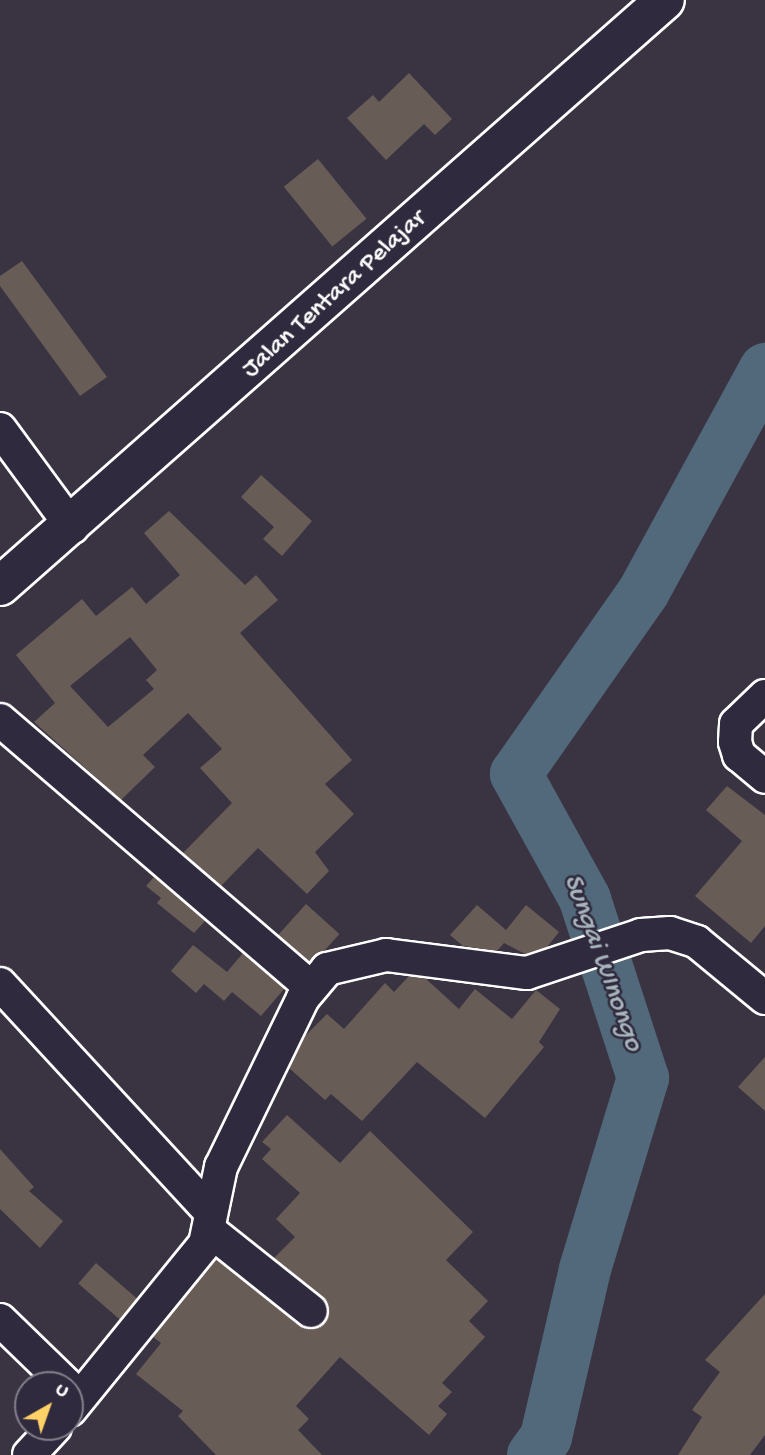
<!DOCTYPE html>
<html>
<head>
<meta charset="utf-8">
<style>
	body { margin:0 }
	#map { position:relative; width:765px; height:1455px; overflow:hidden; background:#3a3442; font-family:"Gochi Hand",sans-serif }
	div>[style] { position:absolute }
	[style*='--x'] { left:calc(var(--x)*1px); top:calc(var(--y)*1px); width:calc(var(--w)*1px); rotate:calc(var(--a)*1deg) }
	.river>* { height:52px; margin:-26px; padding:0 26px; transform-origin:26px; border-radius:26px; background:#51697a }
	.building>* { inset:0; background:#685c57; transform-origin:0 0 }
	.roads { filter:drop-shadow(2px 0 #fff) drop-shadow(-2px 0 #fff) drop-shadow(0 2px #fff) drop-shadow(0 -2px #fff) }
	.minor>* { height:32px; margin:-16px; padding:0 16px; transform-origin:16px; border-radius:16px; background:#2f2a3d }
	.primary>* { height:38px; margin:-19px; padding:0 19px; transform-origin:19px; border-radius:19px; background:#2f2a3d }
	span { translate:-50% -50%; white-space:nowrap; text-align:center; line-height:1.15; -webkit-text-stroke:5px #2f2a3d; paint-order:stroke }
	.street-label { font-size:26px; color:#fff }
	.water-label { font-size:28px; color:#a8b4bc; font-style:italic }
	.north { position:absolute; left:14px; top:1371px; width:70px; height:70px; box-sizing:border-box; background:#2f2a3d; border:2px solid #827f8b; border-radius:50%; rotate:40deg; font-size:19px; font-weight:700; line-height:28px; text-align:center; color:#fff }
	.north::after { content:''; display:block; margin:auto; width:24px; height:32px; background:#ffd166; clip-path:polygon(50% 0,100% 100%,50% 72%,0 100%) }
</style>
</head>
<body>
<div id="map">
	<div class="river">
		<div style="--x:533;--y:1455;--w:22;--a:-54"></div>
		<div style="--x:546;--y:1437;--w:172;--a:-76.9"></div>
		<div style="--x:585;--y:1269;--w:200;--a:-73.1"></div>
		<div style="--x:643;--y:1078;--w:188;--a:-108"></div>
		<div style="--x:585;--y:899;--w:143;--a:-118.9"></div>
		<div style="--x:516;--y:774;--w:223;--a:-55"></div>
		<div style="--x:644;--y:591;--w:253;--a:-61.4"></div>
	</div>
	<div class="building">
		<div style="clip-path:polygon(409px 73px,452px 119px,435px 135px,424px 124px,386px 160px,347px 118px,373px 95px,379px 102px)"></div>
		<div style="left:318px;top:159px;width:77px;height:44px;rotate:51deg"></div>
		<div style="clip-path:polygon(22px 261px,107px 377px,80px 396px,0 286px,0 276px)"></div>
		<div style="clip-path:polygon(261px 475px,312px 521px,282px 556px,263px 539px,274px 527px,241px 497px)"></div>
		<div style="clip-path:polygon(evenodd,169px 511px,245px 585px,256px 575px,278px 600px,240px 633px,352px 760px,325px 784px,354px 814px,315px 852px,329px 871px,307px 894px,258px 848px,221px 886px,183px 853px,232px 803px,200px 768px,222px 749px,188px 713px,143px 755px,155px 767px,121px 800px,34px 722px,55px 703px,16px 655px,82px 599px,96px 616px,132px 587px,146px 604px,180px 575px,144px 533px,169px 511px,130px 637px,157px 670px,146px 680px,154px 689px,108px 727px,70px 686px,130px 637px)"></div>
		<div style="clip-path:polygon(727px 786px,765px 815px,765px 926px,751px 943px,695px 896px,742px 841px,706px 810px)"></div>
		<div style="clip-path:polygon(154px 877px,205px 921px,194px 933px,157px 903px,161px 898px,146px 886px)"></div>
		<div style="left:306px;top:904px;width:45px;height:42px;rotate:42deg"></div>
		<div style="clip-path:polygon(477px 905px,506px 930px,526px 905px,559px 932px,547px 947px,525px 954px,504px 943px,497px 951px,463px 946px,450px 935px)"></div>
		<div style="clip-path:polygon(193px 945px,227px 972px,243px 953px,284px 989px,261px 1016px,232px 992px,224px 1001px,204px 984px,196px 993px,171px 971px)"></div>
		<div style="clip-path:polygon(409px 976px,425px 978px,459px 1009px,475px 989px,512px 1019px,536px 990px,560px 1009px,539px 1042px,544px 1047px,485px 1118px,417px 1062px,362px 1121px,331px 1094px,325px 1100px,289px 1068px,306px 1035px,327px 1014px,344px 1029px,385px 983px,394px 992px)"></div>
		<div style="clip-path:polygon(765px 1057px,765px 1111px,738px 1087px)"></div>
		<div style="clip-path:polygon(287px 1115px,340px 1163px,370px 1131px,473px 1232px,446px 1260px,488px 1301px,469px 1321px,485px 1337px,442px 1383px,452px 1392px,438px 1406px,447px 1414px,429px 1435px,340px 1357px,296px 1406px,309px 1419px,298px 1430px,322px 1455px,216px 1455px,178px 1416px,183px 1411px,136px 1374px,161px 1343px,153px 1337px,216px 1259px,300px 1326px,317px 1328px,326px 1322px,323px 1297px,274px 1258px,295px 1237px,276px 1219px,300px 1193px,262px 1159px,271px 1149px,262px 1142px)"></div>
		<div style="clip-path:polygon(0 1149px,34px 1187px,29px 1191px,63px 1221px,40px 1248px,0 1209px)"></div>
		<div style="left:96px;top:1263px;width:55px;height:27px;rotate:41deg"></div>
		<div style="clip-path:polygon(765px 1294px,765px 1435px,750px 1455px,678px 1455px,702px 1417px,692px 1410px,720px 1372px,705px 1360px)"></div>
	</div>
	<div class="roads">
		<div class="minor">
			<div style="--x:0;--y:429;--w:122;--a:53.7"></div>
			<div style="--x:765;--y:696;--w:40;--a:136"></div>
			<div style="--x:736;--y:724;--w:18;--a:93"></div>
			<div style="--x:735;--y:742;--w:14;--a:73"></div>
			<div style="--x:739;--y:755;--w:34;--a:40"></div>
			<div style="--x:0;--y:720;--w:408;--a:40.7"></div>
			<div style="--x:0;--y:984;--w:305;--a:47.3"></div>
			<div style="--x:209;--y:1230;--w:130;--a:38.5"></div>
			<div style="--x:0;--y:1320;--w:93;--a:44.1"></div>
			<div style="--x:70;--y:1410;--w:214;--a:-50.9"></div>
			<div style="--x:205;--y:1244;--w:79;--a:-78.3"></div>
			<div style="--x:221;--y:1167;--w:188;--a:-64.1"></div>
			<div style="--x:303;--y:998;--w:38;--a:-50"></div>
			<div style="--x:327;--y:969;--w:61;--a:-13.3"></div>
			<div style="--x:386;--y:955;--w:142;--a:7.3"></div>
			<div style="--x:527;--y:973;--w:120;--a:-18.4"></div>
			<div style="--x:641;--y:935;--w:29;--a:-4"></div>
			<div style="--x:670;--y:933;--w:28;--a:18"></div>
			<div style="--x:697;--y:942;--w:88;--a:39.5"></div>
			<div style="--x:29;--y:1455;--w:38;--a:-47"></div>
		</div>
		<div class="primary">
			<div style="--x:0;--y:586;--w:886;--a:-41.39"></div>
		</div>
	</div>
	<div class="street-label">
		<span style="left:335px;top:295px;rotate:-42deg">Jalan Tentara Pelajar</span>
	</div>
	<div class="water-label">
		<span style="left:602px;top:963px;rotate:70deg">Sungai WInongo</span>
	</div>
	<div class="north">U</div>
</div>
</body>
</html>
